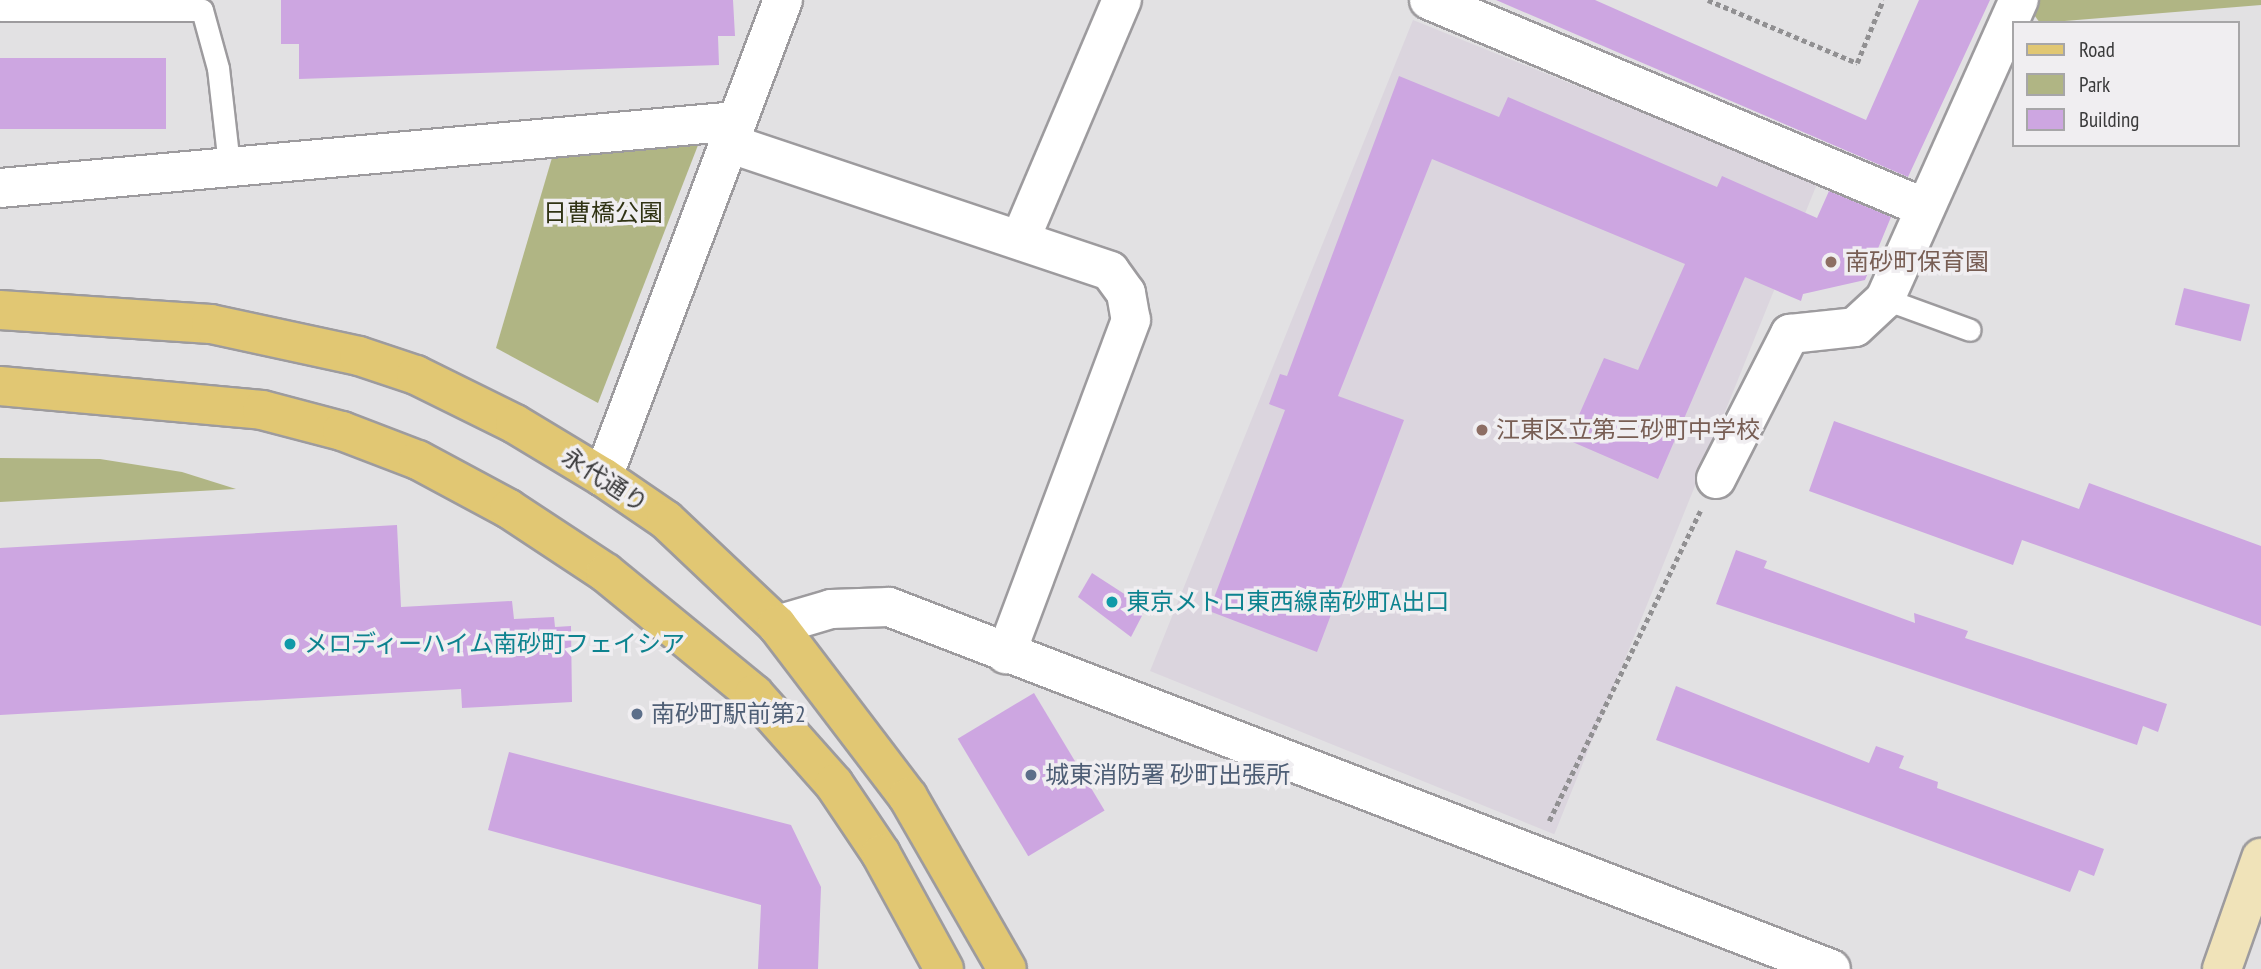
<!DOCTYPE html>
<html>
<head>
<meta charset="utf-8">
<style>
	body { margin:0 }
	#map { position:relative; width:2261px; height:969px; overflow:hidden; background:#e2e1e3; font-family:"PT Sans Narrow","Noto Sans JP",sans-serif }
	div>[style] { position:absolute }
	[style*='--x'] { left:calc(var(--x)*1px); top:calc(var(--y)*1px); width:calc(var(--w)*1px); rotate:calc(var(--a)*1deg) }
	.built>* { inset:0; background:#dbd5de; transform-origin:0 0 }
	.green>* { inset:0; background:#b0b584 }
	.building>* { inset:0; background:#cda6e1; transform-origin:0 0 }
	.path>* { height:4.5px; margin-top:-2.25px; transform-origin:0; background:repeating-linear-gradient(90deg,#919092 0 5px,transparent 0 8.5px) }
	.roads { filter:drop-shadow(2px 0 #9d9b9e) drop-shadow(-2px 0 #9d9b9e) drop-shadow(0 2px #9d9b9e) drop-shadow(0 -2px #9d9b9e) }
	.service>* { height:21px; margin:-10.5px; padding:0 10.5px; transform-origin:10.5px; border-radius:10.5px; background:#fff }
	.minor>* { height:38px; margin:-19px; padding:0 19px; transform-origin:19px; border-radius:19px; background:#fff }
	.tertiary>* { height:38px; margin:-19px; padding:0 19px; transform-origin:19px; border-radius:19px; background:#fff }
	.secondary>* { height:38px; margin:-19px; padding:0 19px; transform-origin:19px; border-radius:19px; background:#f0e3b9 }
	.primary>* { height:38px; margin:-19px; padding:0 19px; transform-origin:19px; border-radius:19px; background:#e1c773 }
	.dots>* { width:19px; height:19px; translate:-50% -50%; box-sizing:border-box; border:4px solid #f0eef1; border-radius:50% }
	span { translate:-50% -50%; white-space:nowrap; text-align:center; line-height:1.15; -webkit-text-stroke:7px #f0eef1; paint-order:stroke }
	.park-label { font-size:24px; color:#303314 }
	.education-label { font-size:24px; color:#785e54 }
	.left { translate:0 -50%; text-align:left }
	.street-label { font-size:24px; color:#3a3a3b }
	.culture-label { font-size:24px; color:#0d838f }
	.service-label { font-size:24px; color:#4e5e75 }
	.legend { position:absolute; left:2012px; top:21px; width:228px; height:126px; box-sizing:border-box; background:#f0eef1; border:2px solid #a7a6a8; margin:0; padding:9px 12px; list-style:none; font-size:21px; color:#3a3a3b }
	.legend li { display:flex; align-items:center; gap:14px; height:35px }
	.legend b { width:35px; border:2px solid #a7a6a8 }
</style>
</head>
<body>
<div id="map">
	<div class="built">
		<div style="left:1413px;top:20px;width:436px;height:702px;rotate:22deg"></div>
	</div>
	<div class="green">
		<div style="clip-path:polygon(2038px 0,2261px 0,2261px 5px,2040px 23px,2032px 12px)"></div>
		<div style="clip-path:polygon(700px 140px,598px 403px,496px 348px,554px 151px)"></div>
		<div style="clip-path:polygon(0 458px,100px 459px,182px 472px,236px 489px,0 502px)"></div>
	</div>
	<div class="building">
		<div style="clip-path:polygon(281px 0,733px 0,735px 36px,718px 36px,719px 65px,299px 79px,299px 44px,281px 44px)"></div>
		<div style="clip-path:polygon(1496px 0,1595px 0,1866px 120px,1919px 0,1990px 0,1908px 177px)"></div>
		<div style="left:0;top:58px;width:166px;height:71px"></div>
		<div style="clip-path:polygon(1399px 76px,1499px 117px,1508px 97px,1717px 187px,1722px 176px,1817px 218px,1829px 191px,1891px 217px,1865px 280px,1803px 294px,1801px 301px,1745px 277px,1658px 479px,1568px 440px,1604px 358px,1638px 370px,1685px 264px,1432px 159px,1338px 396px,1404px 420px,1317px 652px,1209px 611px,1285px 410px,1269px 404px,1280px 374px,1287px 376px)"></div>
		<div style="left:2184px;top:288px;width:68px;height:38px;rotate:14deg"></div>
		<div style="clip-path:polygon(1834px 421px,2079px 509px,2089px 483px,2261px 546px,2261px 626px,2022px 540px,2013px 565px,1809px 491px)"></div>
		<div style="clip-path:polygon(397px 525px,401px 607px,512px 601px,514px 619px,554px 617px,555px 627px,571px 626px,572px 702px,462px 708px,461px 689px,0 715px,0 548px)"></div>
		<div style="clip-path:polygon(1736px 550px,1767px 561px,1764px 568px,1915px 623px,1914px 613px,1968px 631px,1965px 638px,2167px 704px,2158px 732px,2143px 726px,2137px 745px,1716px 604px)"></div>
		<div style="clip-path:polygon(1092px 573px,1146px 608px,1131px 637px,1078px 597px)"></div>
		<div style="clip-path:polygon(1676px 686px,1869px 763px,1876px 746px,1904px 756px,1899px 768px,1938px 782px,1937px 788px,2104px 849px,2094px 876px,2079px 870px,2070px 892px,1656px 740px)"></div>
		<div style="left:1034px;top:693px;width:137px;height:89px;rotate:59deg"></div>
		<div style="clip-path:polygon(509px 752px,791px 825px,821px 887px,818px 969px,758px 969px,761px 905px,488px 830px)"></div>
	</div>
	<div class="path">
		<div style="--x:1708;--y:0;--w:162;--a:22.9"></div>
		<div style="--x:1857;--y:63;--w:68;--a:-67.6"></div>
		<div style="--x:1549;--y:821;--w:345;--a:-64"></div>
	</div>
	<div class="roads">
		<div class="service">
			<div style="--x:0;--y:10;--w:202;--a:0"></div>
			<div style="--x:202;--y:10;--w:60;--a:74.6"></div>
			<div style="--x:218;--y:68;--w:97;--a:83.5"></div>
			<div style="--x:1885;--y:299;--w:90;--a:20"></div>
		</div>
		<div class="minor">
			<div style="--x:1429;--y:0;--w:536;--a:22.74"></div>
			<div style="--x:728;--y:143;--w:403;--a:18.5"></div>
			<div style="--x:1110;--y:271;--w:27;--a:54"></div>
			<div style="--x:1126;--y:293;--w:27;--a:80"></div>
			<div style="--x:1131;--y:320;--w:357;--a:110.5"></div>
			<div style="--x:0;--y:188;--w:739;--a:-5.2"></div>
			<div style="--x:1020;--y:240;--w:261;--a:-67"></div>
			<div style="--x:603;--y:477;--w:510;--a:-69.33"></div>
			<div style="--x:1716;--y:479;--w:163;--a:-63"></div>
			<div style="--x:1790;--y:334;--w:65;--a:-6.1"></div>
			<div style="--x:1855;--y:327;--w:41;--a:-43"></div>
			<div style="--x:1885;--y:299;--w:328;--a:-65.9"></div>
		</div>
		<div class="tertiary">
			<div style="--x:777;--y:625;--w:56;--a:-16.5"></div>
			<div style="--x:831;--y:609;--w:58;--a:-2"></div>
			<div style="--x:889;--y:607;--w:1009;--a:21.02"></div>
		</div>
		<div class="secondary">
			<div style="--x:2222;--y:969;--w:118;--a:-70.6"></div>
		</div>
		<div class="primary">
			<div style="--x:0;--y:310;--w:211;--a:3.8"></div>
			<div style="--x:211;--y:324;--w:151;--a:12.2"></div>
			<div style="--x:359;--y:356;--w:60;--a:18.4"></div>
			<div style="--x:416;--y:375;--w:110;--a:26.3"></div>
			<div style="--x:515;--y:424;--w:103;--a:31.1"></div>
			<div style="--x:603;--y:477;--w:76;--a:34.3"></div>
			<div style="--x:666;--y:520;--w:153;--a:43.4"></div>
			<div style="--x:777;--y:625;--w:216;--a:52.7"></div>
			<div style="--x:908;--y:797;--w:198;--a:60.1"></div>
			<div style="--x:0;--y:386;--w:263;--a:5.2"></div>
			<div style="--x:262;--y:410;--w:83;--a:14.7"></div>
			<div style="--x:342;--y:431;--w:81;--a:20.9"></div>
			<div style="--x:418;--y:460;--w:103;--a:28.3"></div>
			<div style="--x:509;--y:509;--w:116;--a:33.4"></div>
			<div style="--x:606;--y:573;--w:191;--a:39.3"></div>
			<div style="--x:754;--y:694;--w:120;--a:48.4"></div>
			<div style="--x:834;--y:784;--w:84;--a:56.1"></div>
			<div style="--x:881;--y:854;--w:131;--a:61.3"></div>
		</div>
	</div>
	<div class="dots">
		<div style="left:1831px;top:262px;background:#8d6e63"></div>
		<div style="left:1482px;top:430px;background:#8d6e63"></div>
		<div style="left:1112px;top:602px;background:#0f9aa8"></div>
		<div style="left:290px;top:644px;background:#0f9aa8"></div>
		<div style="left:637px;top:714px;background:#5c6f8a"></div>
		<div style="left:1031px;top:775px;background:#5c6f8a"></div>
	</div>
	<div class="park-label">
		<span style="left:603px;top:213px">日曹橋公園</span>
	</div>
	<div class="education-label">
		<span class="left" style="left:1845px;top:262px">南砂町保育園</span>
		<span class="left" style="left:1496px;top:430px">江東区立第三砂町中学校</span>
	</div>
	<div class="street-label">
		<span style="left:605px;top:480px;rotate:33deg">永代通り</span>
	</div>
	<div class="culture-label">
		<span class="left" style="left:1126px;top:602px">東京メトロ東西線南砂町A出口</span>
		<span class="left" style="left:304px;top:644px">メロディーハイム南砂町フェイシア</span>
	</div>
	<div class="service-label">
		<span class="left" style="left:651px;top:714px">南砂町駅前第2</span>
		<span class="left" style="left:1045px;top:775px">城東消防署 砂町出張所</span>
	</div>
	<ul class="legend">
	<li><b style="height:9px;background:#e1c773"></b>Road</li>
	<li><b style="height:19px;background:#b0b584"></b>Park</li>
	<li><b style="height:19px;background:#cda6e1"></b>Building</li>
	</ul>
</div>
</body>
</html>
